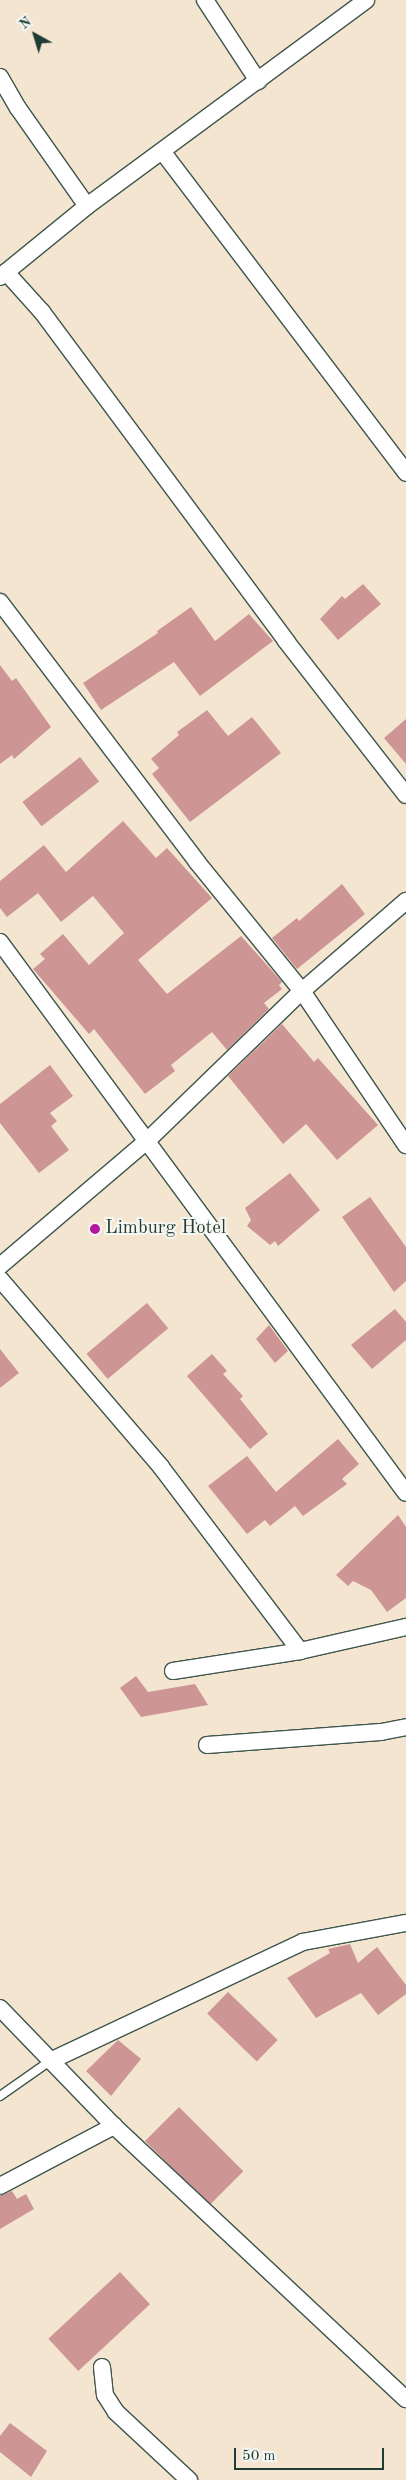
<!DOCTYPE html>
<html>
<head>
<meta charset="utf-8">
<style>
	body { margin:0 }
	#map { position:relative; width:406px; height:2480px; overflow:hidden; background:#f4e5d1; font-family:"Old Standard TT",serif }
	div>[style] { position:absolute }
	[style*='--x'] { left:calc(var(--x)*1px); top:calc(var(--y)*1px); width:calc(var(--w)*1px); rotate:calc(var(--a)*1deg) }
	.building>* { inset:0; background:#cd9695; transform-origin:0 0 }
	.roads { filter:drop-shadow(1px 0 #3f564c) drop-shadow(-1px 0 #3f564c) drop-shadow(0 1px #3f564c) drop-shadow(0 -1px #3f564c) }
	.service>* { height:8px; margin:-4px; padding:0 4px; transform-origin:4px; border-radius:4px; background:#fff }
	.minor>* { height:16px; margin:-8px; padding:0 8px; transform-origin:8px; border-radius:8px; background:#fff }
	.dots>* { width:14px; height:14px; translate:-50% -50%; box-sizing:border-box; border:2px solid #f6f6f2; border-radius:50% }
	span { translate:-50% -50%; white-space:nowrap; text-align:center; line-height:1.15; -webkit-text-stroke:4px #f6f6f2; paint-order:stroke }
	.poi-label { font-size:19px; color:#1f3d34 }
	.left { translate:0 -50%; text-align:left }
	.north { position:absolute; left:10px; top:10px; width:50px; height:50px; -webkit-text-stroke:4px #f6f6f2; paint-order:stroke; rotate:321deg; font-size:14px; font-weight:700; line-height:20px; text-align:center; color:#1f3d34 }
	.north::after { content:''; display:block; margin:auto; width:18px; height:22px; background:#1f3d34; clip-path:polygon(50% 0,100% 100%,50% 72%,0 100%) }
	.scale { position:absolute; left:234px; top:2448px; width:150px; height:22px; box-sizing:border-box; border:2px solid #1f3d34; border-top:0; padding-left:6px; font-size:15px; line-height:18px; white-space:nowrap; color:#1f3d34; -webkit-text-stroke:4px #f6f6f2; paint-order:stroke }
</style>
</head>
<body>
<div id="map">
	<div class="building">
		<div style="clip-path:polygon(363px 584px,381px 604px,338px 640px,320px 619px,342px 596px,345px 599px)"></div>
		<div style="clip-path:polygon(191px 607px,215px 641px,249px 614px,273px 641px,200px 696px,174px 662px,101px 710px,83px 683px,158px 633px,157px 631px)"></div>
		<div style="clip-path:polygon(0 665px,12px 681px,16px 678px,51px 727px,14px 759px,12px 755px,0 764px)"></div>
		<div style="clip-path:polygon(207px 710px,228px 736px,252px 717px,281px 753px,190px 822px,152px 774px,159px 768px,151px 759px,179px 735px,177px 732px)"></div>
		<div style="clip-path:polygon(406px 719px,406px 764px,384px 738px)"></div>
		<div style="left:80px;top:757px;width:31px;height:73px;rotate:52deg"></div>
		<div style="clip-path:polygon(123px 821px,156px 858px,167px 848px,212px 898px,138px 960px,167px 994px,241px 936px,282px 982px,279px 985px,282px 989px,264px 1003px,269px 1009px,227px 1050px,212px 1032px,171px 1065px,175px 1071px,145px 1094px,94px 1029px,89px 1034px,33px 969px,45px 959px,40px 954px,63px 934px,89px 965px,124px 933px,93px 896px,61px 922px,38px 893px,7px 917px,0 908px,0 881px,44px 845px,66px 872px)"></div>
		<div style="clip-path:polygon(342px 884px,365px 914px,297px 969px,272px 938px,297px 918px,299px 921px)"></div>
		<div style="clip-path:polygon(282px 1024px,314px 1062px,318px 1058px,378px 1125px,337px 1160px,306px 1124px,283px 1144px,228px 1076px)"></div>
		<div style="clip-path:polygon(50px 1065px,73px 1096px,50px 1113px,57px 1121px,51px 1126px,69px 1150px,39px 1173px,0 1123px,0 1104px)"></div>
		<div style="clip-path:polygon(290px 1173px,320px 1210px,278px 1246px,275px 1241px,270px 1245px,247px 1226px,251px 1220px,245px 1208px)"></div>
		<div style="clip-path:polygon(370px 1197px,406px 1247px,406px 1281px,394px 1292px,342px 1217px)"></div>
		<div style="left:147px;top:1303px;width:33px;height:79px;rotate:50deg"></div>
		<div style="clip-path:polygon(395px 1309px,406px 1322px,406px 1340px,372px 1369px,351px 1345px)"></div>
		<div style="clip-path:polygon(269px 1325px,288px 1351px,275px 1363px,256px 1339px)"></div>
		<div style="clip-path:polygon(0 1349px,19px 1373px,0 1388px)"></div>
		<div style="clip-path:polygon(212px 1354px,227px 1371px,223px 1374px,243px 1396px,240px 1399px,268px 1434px,250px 1449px,187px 1376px)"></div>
		<div style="clip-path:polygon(338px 1439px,359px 1464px,342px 1479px,347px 1484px,303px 1516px,295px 1506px,270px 1526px,265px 1520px,247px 1534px,208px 1486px,247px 1456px,276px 1492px)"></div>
		<div style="clip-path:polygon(398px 1515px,406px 1527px,406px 1598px,387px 1612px,371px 1590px,353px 1581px,348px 1586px,336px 1575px)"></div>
		<div style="clip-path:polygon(136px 1676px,148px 1692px,195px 1684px,208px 1705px,141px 1717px,120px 1688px)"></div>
		<div style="clip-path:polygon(350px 1944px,358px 1963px,377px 1947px,406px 1985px,406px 1994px,378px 2015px,361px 1993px,316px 2018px,287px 1978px,330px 1953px,328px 1949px)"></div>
		<div style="left:228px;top:1992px;width:69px;height:30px;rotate:44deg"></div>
		<div style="clip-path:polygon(118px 2040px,141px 2059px,111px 2096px,86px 2071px)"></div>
		<div style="left:179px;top:2107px;width:91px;height:48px;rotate:45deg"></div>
		<div style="clip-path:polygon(12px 2191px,17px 2199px,26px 2194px,34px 2209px,0 2229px,0 2196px)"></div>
		<div style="left:120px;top:2272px;width:44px;height:98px;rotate:47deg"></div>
		<div style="clip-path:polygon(10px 2423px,47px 2451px,31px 2477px,0 2452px,0 2436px)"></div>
	</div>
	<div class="roads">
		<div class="service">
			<div style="--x:0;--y:2096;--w:61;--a:-35"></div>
		</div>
		<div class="minor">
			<div style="--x:205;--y:0;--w:97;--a:56.8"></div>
			<div style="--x:0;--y:77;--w:36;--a:60"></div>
			<div style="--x:18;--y:108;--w:120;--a:54.9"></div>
			<div style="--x:162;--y:151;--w:404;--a:52.8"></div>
			<div style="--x:6;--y:272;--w:54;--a:48"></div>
			<div style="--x:42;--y:312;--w:410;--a:53.4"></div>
			<div style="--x:286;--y:641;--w:195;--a:52.1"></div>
			<div style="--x:0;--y:277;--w:112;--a:-39.2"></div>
			<div style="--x:87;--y:206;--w:347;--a:-36.4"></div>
			<div style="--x:0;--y:602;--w:326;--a:52.8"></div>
			<div style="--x:197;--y:862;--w:166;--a:50.9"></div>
			<div style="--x:302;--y:991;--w:186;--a:56"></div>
			<div style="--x:0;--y:942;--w:684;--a:53.62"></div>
			<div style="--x:0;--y:1266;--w:194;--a:-40.4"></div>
			<div style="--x:148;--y:1140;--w:214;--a:-44.1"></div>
			<div style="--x:302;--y:991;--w:138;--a:-40.9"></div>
			<div style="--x:0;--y:1279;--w:248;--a:49.4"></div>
			<div style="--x:161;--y:1467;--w:231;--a:52.9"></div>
			<div style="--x:173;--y:1671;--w:129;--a:-8.9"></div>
			<div style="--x:300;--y:1651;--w:109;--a:-12.8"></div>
			<div style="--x:207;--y:1745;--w:174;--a:-4.3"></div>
			<div style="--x:381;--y:1732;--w:25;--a:-11"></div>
			<div style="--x:0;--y:2008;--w:164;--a:46"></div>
			<div style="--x:114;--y:2126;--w:400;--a:43.1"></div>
			<div style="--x:50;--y:2061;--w:280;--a:-25.2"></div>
			<div style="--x:303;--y:1942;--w:105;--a:-10.5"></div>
			<div style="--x:0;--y:2186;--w:129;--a:-27.8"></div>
			<div style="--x:102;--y:2367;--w:28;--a:84"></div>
			<div style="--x:105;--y:2395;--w:20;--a:57"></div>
			<div style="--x:116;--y:2412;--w:100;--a:43"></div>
		</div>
	</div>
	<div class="dots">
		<div style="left:95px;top:1229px;background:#b5179e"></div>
	</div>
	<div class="poi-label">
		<span class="left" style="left:105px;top:1229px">Limburg Hotel</span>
	</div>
	<div class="north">N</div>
	<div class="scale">50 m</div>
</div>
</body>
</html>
